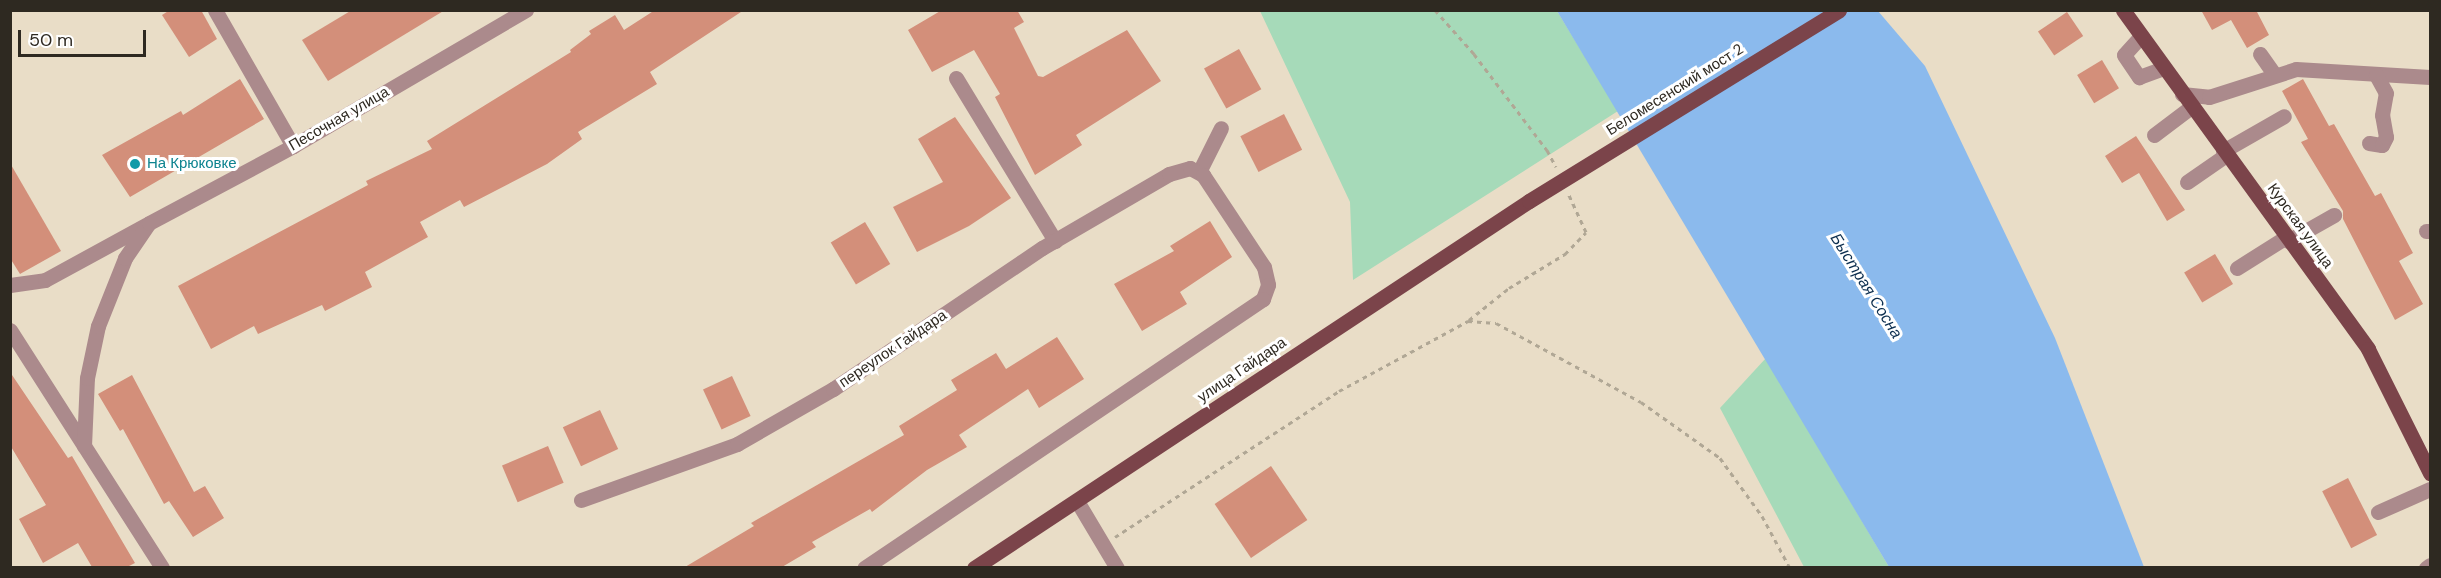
<!DOCTYPE html>
<html>
<head>
<meta charset="utf-8">
<style>
	body { margin:0 }
	#map { position:relative; width:2441px; height:578px; overflow:hidden; background:#e9ddc7; font-family:"DM Sans",sans-serif }
	div>[style] { position:absolute }
	[style*='--x'] { left:calc(var(--x)*1px); top:calc(var(--y)*1px); width:calc(var(--w)*1px); rotate:calc(var(--a)*1deg) }
	.green>* { inset:0; background:#a6dab9 }
	.water>* { inset:0; background:#8bbaed }
	.building>* { inset:0; background:#d38f7a; transform-origin:0 0 }
	.path>* { height:3px; margin-top:-1.5px; transform-origin:0; background:repeating-linear-gradient(90deg,#b0a795 0 4.5px,transparent 0 9px) }
	.minor>* { height:15px; margin:-7.5px; padding:0 7.5px; transform-origin:7.5px; border-radius:7.5px; background:#ab8a8c }
	.major>* { height:15px; margin:-7.5px; padding:0 7.5px; transform-origin:7.5px; border-radius:7.5px; background:#7b444a }
	.major-bridge>* { height:15px; margin:-7.5px; padding:0 7.5px; transform-origin:7.5px; border-radius:7.5px; background:#7b444a }
	.dots>* { width:16px; height:16px; translate:-50% -50%; box-sizing:border-box; border:3px solid #fff; border-radius:50% }
	span { translate:-50% -50%; white-space:nowrap; text-align:center; line-height:1.15; -webkit-text-stroke:6px #fff; paint-order:stroke }
	.street-label { font-size:15px; color:#2e2921 }
	.culture-label { font-size:15px; color:#0d838f }
	.left { translate:0 -50%; text-align:left }
	.water-label { font-size:16px; color:#0b2d4e; font-style:italic }
	.frame { position:absolute; inset:0; border:12px solid #2e2921; pointer-events:none }
	.scale { position:absolute; left:18px; top:30px; width:128px; height:27px; box-sizing:border-box; border:3px solid #2e2921; border-top:0; padding-left:8px; font-size:18px; line-height:21px; white-space:nowrap; color:#2e2921; -webkit-text-stroke:4px #fff; paint-order:stroke }
</style>
</head>
<body>
<div id="map">
	<div class="green">
		<div style="clip-path:polygon(1260px 11px,1557px 11px,1618px 111px,1353px 280px,1350px 202px)"></div>
		<div style="clip-path:polygon(1766px 358px,1889px 567px,1804px 567px,1720px 408px)"></div>
	</div>
	<div class="water">
		<div style="clip-path:polygon(1557px 11px,1878px 11px,1925px 66px,2055px 338px,2144px 567px,1889px 567px)"></div>
	</div>
	<div class="building">
		<div style="clip-path:polygon(170px 10px,201px 10px,217px 39px,189px 57px,162px 15px)"></div>
		<div style="clip-path:polygon(352px 10px,445px 10px,328px 81px,302px 40px)"></div>
		<div style="clip-path:polygon(655px 10px,744px 10px,650px 72px,657px 84px,578px 132px,582px 139px,547px 164px,464px 207px,460px 200px,420px 222px,428px 237px,365px 272px,372px 287px,325px 311px,322px 305px,258px 334px,254px 326px,211px 349px,178px 286px,368px 185px,366px 181px,432px 149px,427px 141px,571px 52px,570px 50px,591px 34px,589px 31px,615px 15px,624px 30px)"></div>
		<div style="clip-path:polygon(942px 10px,1017px 10px,1024px 22px,1014px 28px,1038px 76px,1043px 77px,1127px 30px,1161px 81px,1076px 135px,1082px 145px,1035px 175px,995px 97px,1000px 94px,974px 50px,932px 72px,908px 30px)"></div>
		<div style="clip-path:polygon(2201px 10px,2256px 10px,2269px 35px,2247px 48px,2231px 20px,2212px 30px)"></div>
		<div style="left:2067px;top:12px;width:29px;height:35px;rotate:56deg"></div>
		<div style="left:1239px;top:49px;width:46px;height:40px;rotate:61deg"></div>
		<div style="left:2102px;top:60px;width:33px;height:29px;rotate:59deg"></div>
		<div style="clip-path:polygon(240px 79px,264px 119px,130px 197px,102px 155px,181px 111px,183px 115px)"></div>
		<div style="clip-path:polygon(2303px 79px,2329px 126px,2334px 124px,2375px 196px,2381px 193px,2413px 253px,2399px 261px,2423px 304px,2395px 320px,2343px 219px,2343px 211px,2301px 142px,2308px 139px,2282px 91px)"></div>
		<div style="left:1284px;top:114px;width:40px;height:49px;rotate:63deg"></div>
		<div style="clip-path:polygon(955px 117px,1011px 198px,969px 226px,917px 252px,893px 207px,943px 182px,918px 139px)"></div>
		<div style="clip-path:polygon(2136px 136px,2185px 210px,2167px 221px,2139px 173px,2122px 183px,2105px 156px)"></div>
		<div style="clip-path:polygon(10px 163px,61px 251px,20px 274px,10px 258px)"></div>
		<div style="clip-path:polygon(1210px 221px,1232px 257px,1180px 292px,1187px 304px,1142px 331px,1114px 284px,1174px 251px,1170px 246px)"></div>
		<div style="left:865px;top:222px;width:49px;height:40px;rotate:59deg"></div>
		<div style="left:2215px;top:254px;width:35px;height:36px;rotate:59deg"></div>
		<div style="clip-path:polygon(1057px 337px,1084px 379px,1039px 408px,1028px 389px,959px 435px,967px 447px,927px 470px,872px 512px,870px 509px,812px 542px,816px 547px,782px 567px,685px 567px,754px 526px,751px 523px,904px 435px,899px 426px,957px 390px,951px 380px,996px 353px,1006px 369px)"></div>
		<div style="clip-path:polygon(10px 372px,68px 458px,72px 456px,135px 563px,127px 567px,92px 567px,78px 543px,43px 563px,19px 519px,46px 505px,10px 445px)"></div>
		<div style="clip-path:polygon(132px 375px,194px 492px,205px 486px,224px 518px,193px 537px,169px 501px,164px 504px,123px 429px,120px 431px,98px 394px)"></div>
		<div style="left:732px;top:376px;width:44px;height:32px;rotate:65deg"></div>
		<div style="left:600px;top:410px;width:43px;height:41px;rotate:65deg"></div>
		<div style="left:548px;top:446px;width:40px;height:50px;rotate:67deg"></div>
		<div style="left:1271px;top:466px;width:65px;height:68px;rotate:56deg"></div>
		<div style="left:2348px;top:478px;width:64px;height:29px;rotate:63deg"></div>
	</div>
	<div class="path">
		<div style="--x:1435;--y:10;--w:59;--a:48.4"></div>
		<div style="--x:1474;--y:54;--w:121;--a:52.8"></div>
		<div style="--x:1547;--y:150;--w:19;--a:62"></div>
		<div style="--x:1469;--y:320;--w:51;--a:-38.7"></div>
		<div style="--x:1509;--y:288;--w:66;--a:-31.3"></div>
		<div style="--x:1565;--y:254;--w:30;--a:-46"></div>
		<div style="--x:1586;--y:232;--w:41;--a:-114.7"></div>
		<div style="--x:1115;--y:537;--w:267;--a:-33.1"></div>
		<div style="--x:1339;--y:391;--w:147;--a:-28.5"></div>
		<div style="--x:1468;--y:321;--w:28;--a:4"></div>
		<div style="--x:1496;--y:323;--w:165;--a:28.6"></div>
		<div style="--x:1641;--y:402;--w:97;--a:35.3"></div>
		<div style="--x:1720;--y:458;--w:72;--a:54.1"></div>
		<div style="--x:1762;--y:516;--w:59;--a:61.7"></div>
	</div>
	<div class="minor">
		<div style="--x:215;--y:10;--w:157;--a:60.2"></div>
		<div style="--x:2141;--y:36;--w:25;--a:132"></div>
		<div style="--x:2124;--y:55;--w:27;--a:56"></div>
		<div style="--x:2139;--y:77;--w:27;--a:-20"></div>
		<div style="--x:2260;--y:54;--w:24;--a:55"></div>
		<div style="--x:956;--y:78;--w:191;--a:58.7"></div>
		<div style="--x:2182;--y:94;--w:27;--a:6"></div>
		<div style="--x:2209;--y:97;--w:91;--a:-17.8"></div>
		<div style="--x:2296;--y:69;--w:134;--a:3.4"></div>
		<div style="--x:2154;--y:135;--w:46;--a:-37.1"></div>
		<div style="--x:2369;--y:143;--w:13;--a:9"></div>
		<div style="--x:2382;--y:145;--w:9;--a:-63"></div>
		<div style="--x:2386;--y:137;--w:22;--a:-100"></div>
		<div style="--x:2382;--y:115;--w:22;--a:-80"></div>
		<div style="--x:2386;--y:93;--w:21;--a:-119"></div>
		<div style="--x:2223;--y:151;--w:70;--a:-29.8"></div>
		<div style="--x:1199;--y:172;--w:49;--a:-63.4"></div>
		<div style="--x:2187;--y:182;--w:47;--a:-34.7"></div>
		<div style="--x:2426;--y:231;--w:4;--a:0"></div>
		<div style="--x:2288;--y:241;--w:53;--a:-29.5"></div>
		<div style="--x:2237;--y:268;--w:58;--a:-32.3"></div>
		<div style="--x:10;--y:285;--w:35;--a:-8"></div>
		<div style="--x:45;--y:280;--w:115;--a:-28.6"></div>
		<div style="--x:10;--y:330;--w:282;--a:57.4"></div>
		<div style="--x:84;--y:446;--w:68;--a:-87.5"></div>
		<div style="--x:87;--y:378;--w:53;--a:-78.1"></div>
		<div style="--x:98;--y:326;--w:73;--a:-68.3"></div>
		<div style="--x:125;--y:258;--w:42;--a:-55.6"></div>
		<div style="--x:149;--y:223;--w:163;--a:-28.1"></div>
		<div style="--x:293;--y:146;--w:270;--a:-30.3"></div>
		<div style="--x:581;--y:500;--w:166;--a:-19.7"></div>
		<div style="--x:737;--y:444;--w:111;--a:-29.8"></div>
		<div style="--x:833;--y:389;--w:252;--a:-34"></div>
		<div style="--x:1042;--y:248;--w:147;--a:-30.2"></div>
		<div style="--x:1169;--y:174;--w:22;--a:-16"></div>
		<div style="--x:1190;--y:168;--w:15;--a:28"></div>
		<div style="--x:1203;--y:175;--w:110;--a:56.5"></div>
		<div style="--x:1264;--y:267;--w:18;--a:77"></div>
		<div style="--x:1268;--y:285;--w:15;--a:110"></div>
		<div style="--x:1263;--y:299;--w:481;--a:146"></div>
		<div style="--x:1077;--y:501;--w:78;--a:59.2"></div>
		<div style="--x:2378;--y:512;--w:57;--a:-23.9"></div>
		<div style="--x:2426;--y:568;--w:5;--a:-37"></div>
	</div>
	<div class="major">
		<div style="--x:2123;--y:10;--w:418;--a:54.1"></div>
		<div style="--x:2368;--y:349;--w:139;--a:63.4"></div>
		<div style="--x:974;--y:568;--w:665;--a:-33.48"></div>
	</div>
	<div class="major-bridge">
		<div style="--x:1529;--y:201;--w:364;--a:-31.6"></div>
	</div>
	<div class="dots">
		<div style="left:135px;top:164px;background:#0f9aa8"></div>
	</div>
	<div class="street-label">
		<span style="left:1675px;top:90px;rotate:-32deg">Беломесенский мост 2</span>
		<span style="left:339px;top:119px;rotate:-30deg">Песочная улица</span>
		<span style="left:2300px;top:226px;rotate:54deg">Курская улица</span>
		<span style="left:893px;top:349px;rotate:-34deg">переулок Гайдара</span>
		<span style="left:1242px;top:370px;rotate:-34deg">улица Гайдара</span>
	</div>
	<div class="culture-label">
		<span class="left" style="left:147px;top:164px">На Крюковке</span>
	</div>
	<div class="water-label">
		<span style="left:1866px;top:286px;rotate:58deg">Быстрая Сосна</span>
	</div>
	<div class="frame"></div>
	<div class="scale">50 m</div>
</div>
</body>
</html>
